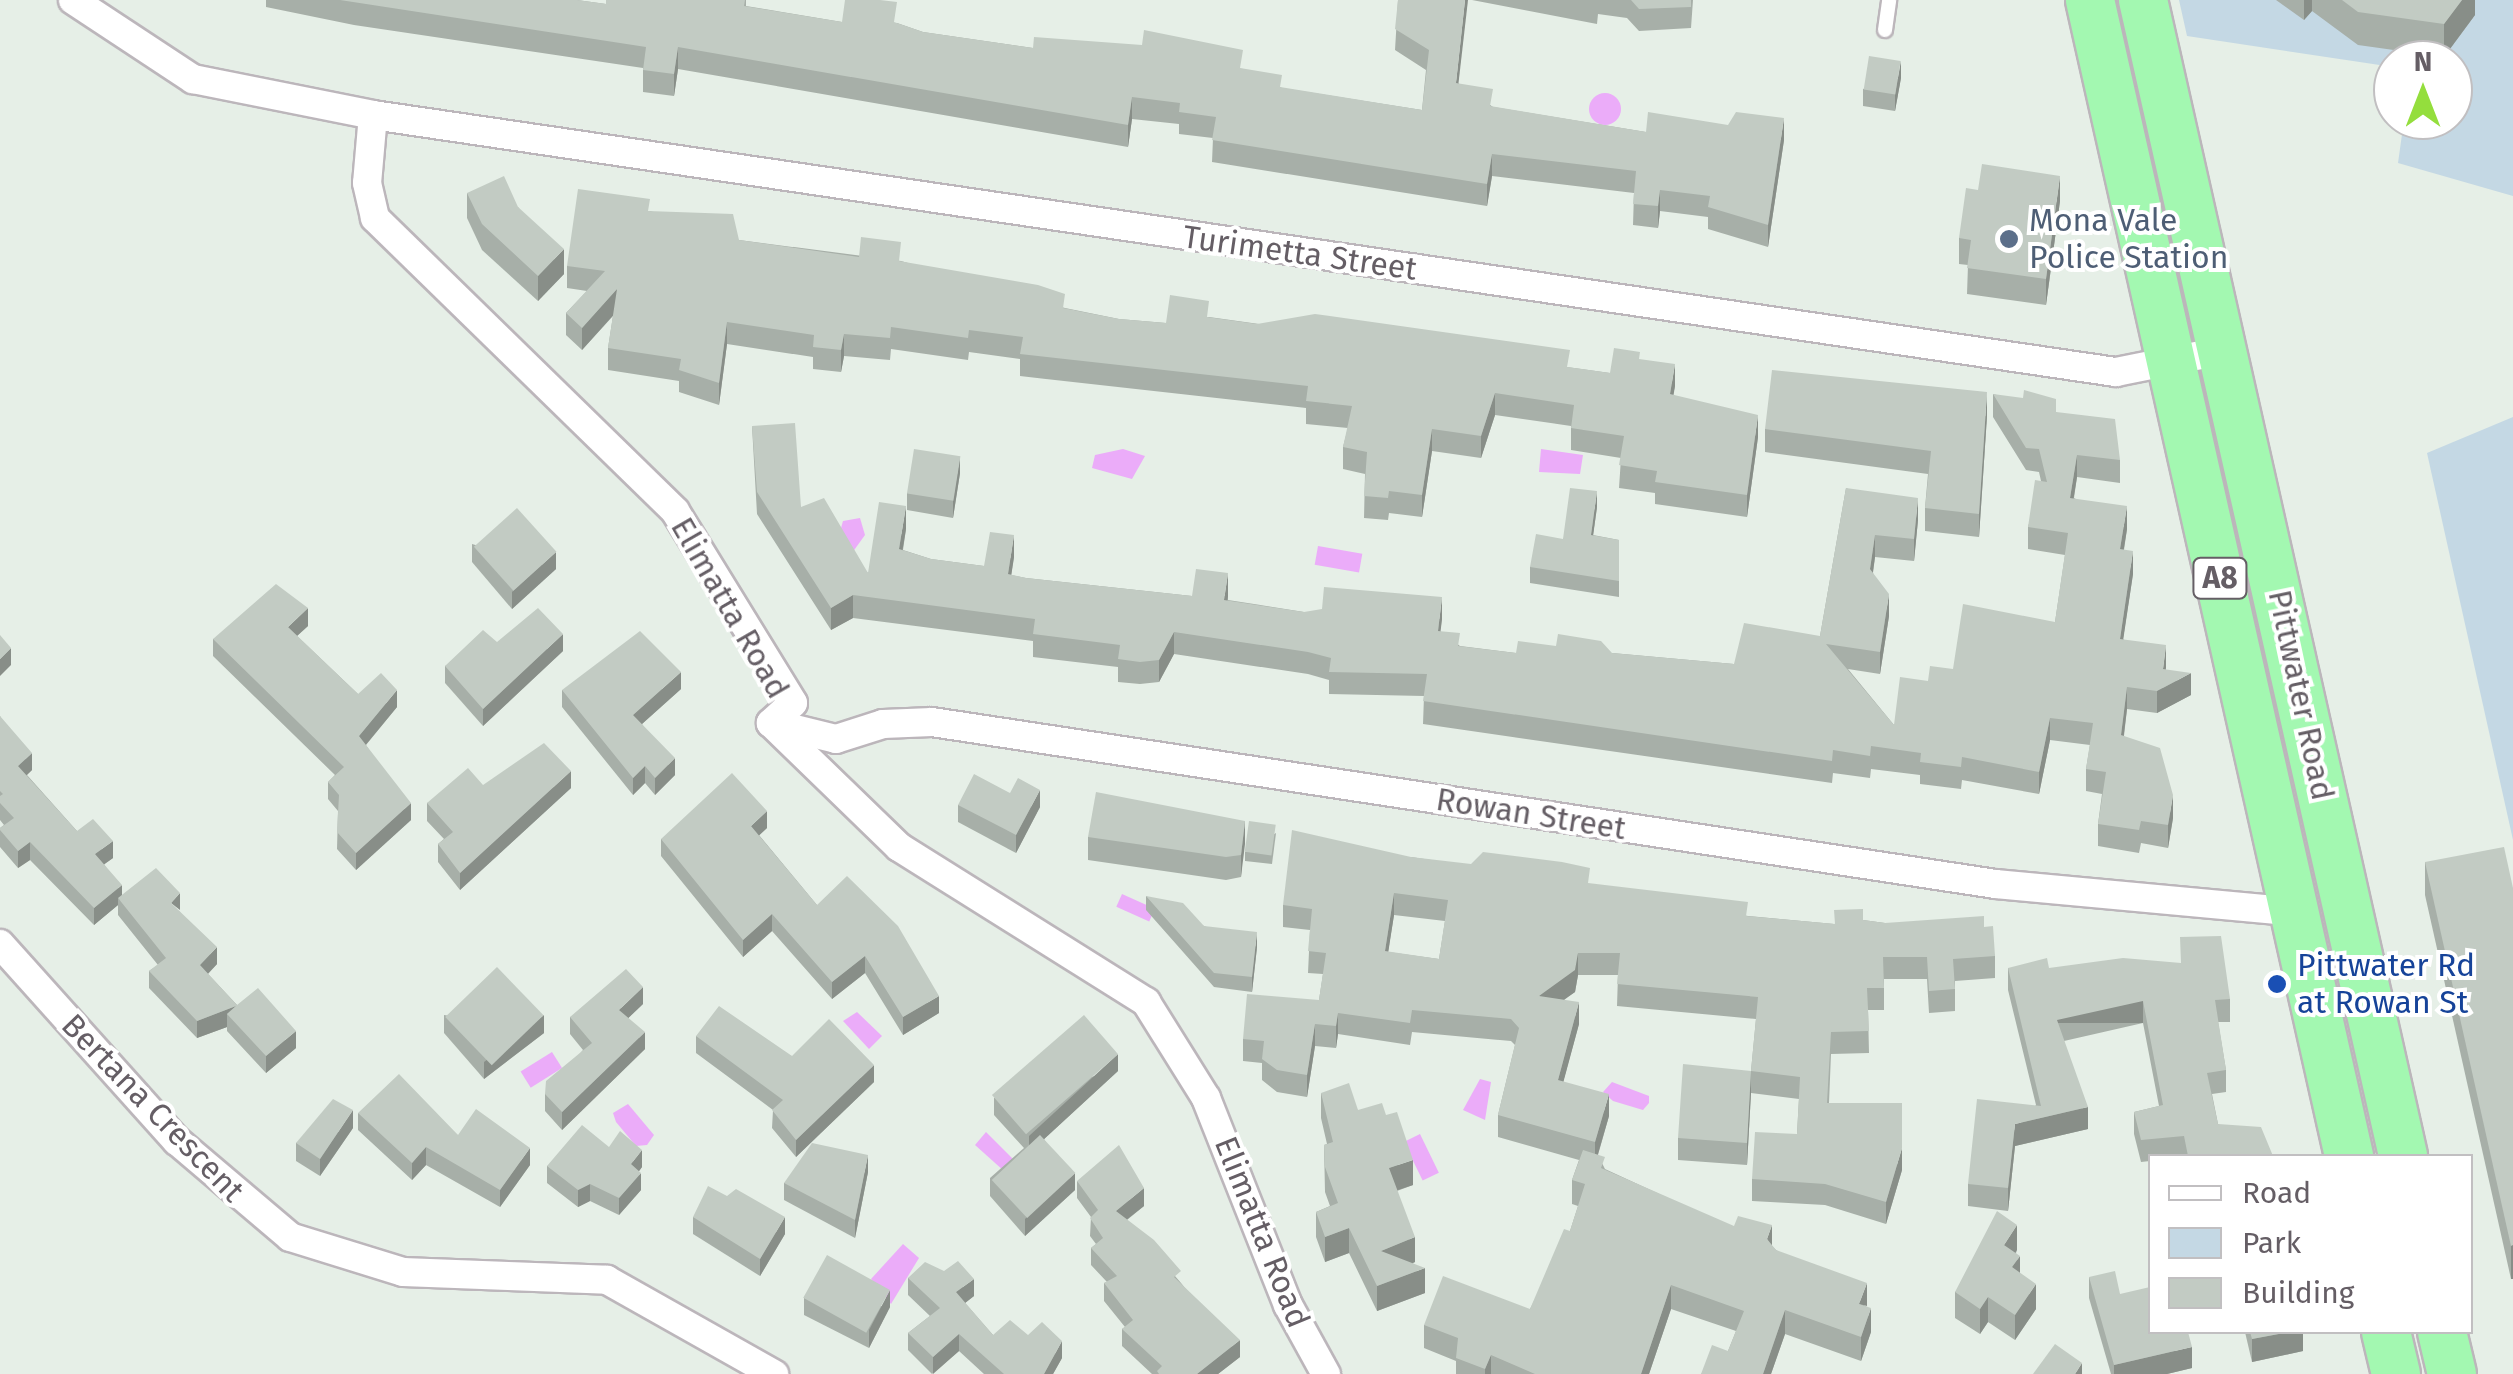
<!DOCTYPE html>
<html>
<head>
<meta charset="utf-8">
<style>
	body { margin:0 }
	#map { position:relative; width:2513px; height:1374px; overflow:hidden; background:#e6efe7; font-family:"Fira Sans",sans-serif }
	div>[style] { position:absolute }
	[style*='--x'] { left:calc(var(--x)*1px); top:calc(var(--y)*1px); width:calc(var(--w)*1px); rotate:calc(var(--a)*1deg) }
	.green>* { inset:0; background:#c4d8e4 }
	.water>* { inset:0; background:#ebacf9; transform-origin:0 0 }
	.round { border-radius:50% }
	.roads { filter:drop-shadow(2px 0 #bcb6bb) drop-shadow(-2px 0 #bcb6bb) drop-shadow(0 2px #bcb6bb) drop-shadow(0 -2px #bcb6bb) }
	.service>* { height:14px; margin:-7px; padding:0 7px; transform-origin:7px; border-radius:7px; background:#fff }
	.minor>* { height:28px; margin:-14px; padding:0 14px; transform-origin:14px; border-radius:14px; background:#fff }
	.trunk>* { height:48px; margin:-24px; padding:0 24px; transform-origin:24px; border-radius:24px; background:#a3f8b1 }
	.wall>* { inset:0; background:#a7afa8 }
	.shaded-wall>* { inset:0; background:#888e88; transform-origin:0 0 }
	.building>* { inset:0; background:#c2cbc3; transform-origin:0 0 }
	.dots>* { width:28px; height:28px; translate:-50% -50%; box-sizing:border-box; border:5px solid #fff; border-radius:50% }
	span { translate:-50% -50%; white-space:nowrap; text-align:center; line-height:1.15; -webkit-text-stroke:8px #fff; paint-order:stroke }
	.shield-label span { padding:2px 8px; background:#fff; border:2px solid; border-radius:8px; -webkit-text-stroke-width:0 }
	.shield-label { font-size:30px; color:#655e65; font-weight:700 }
	.service-label { font-size:32px; color:#4e5e75 }
	.left { translate:0 -50%; text-align:left }
	.street-label { font-size:32px; color:#655e65 }
	.transit-label { font-size:32px; color:#164399 }
	.legend { position:absolute; left:2148px; top:1154px; width:325px; height:180px; box-sizing:border-box; background:#fff; border:2px solid #c1bfc1; margin:0; padding:12px 18px; list-style:none; font-size:30px; color:#655e65 }
	.legend li { display:flex; align-items:center; gap:20px; height:50px }
	.legend b { width:50px; border:2px solid #c1bfc1 }
	.north { position:absolute; left:2373px; top:40px; width:100px; height:100px; box-sizing:border-box; background:#fff; border:2px solid #c1bfc1; border-radius:50%; rotate:0deg; font-size:28px; font-weight:700; line-height:40px; text-align:center; color:#655e65 }
	.north::after { content:''; display:block; margin:auto; width:35px; height:45px; background:#94de3d; clip-path:polygon(50% 0,100% 100%,50% 72%,0 100%) }
</style>
</head>
<body>
<div id="map">
	<div class="green">
		<div style="clip-path:polygon(2179px 0,2513px 0,2513px 196px,2398px 163px,2404px 120px,2453px 120px,2453px 60px,2393px 60px,2393px 67px,2187px 36px)"></div>
		<div style="clip-path:polygon(2513px 417px,2513px 840px,2427px 453px)"></div>
	</div>
	<div class="water">
		<div class="round" style="left:1589px;top:93px;width:32px;height:32px"></div>
		<div style="clip-path:polygon(1123px 449px,1145px 456px,1132px 479px,1092px 468px,1095px 455px)"></div>
		<div style="clip-path:polygon(1541px 449px,1583px 455px,1580px 474px,1539px 472px)"></div>
		<div style="clip-path:polygon(860px 518px,865px 535px,852px 553px,839px 535px,843px 521px)"></div>
		<div style="left:1318px;top:546px;width:45px;height:19px;rotate:10deg"></div>
		<div style="left:1122px;top:894px;width:36px;height:14px;rotate:24deg"></div>
		<div style="clip-path:polygon(857px 1012px,882px 1036px,869px 1049px,843px 1021px)"></div>
		<div style="left:552px;top:1052px;width:19px;height:37px;rotate:58deg"></div>
		<div style="clip-path:polygon(1480px 1079px,1491px 1082px,1485px 1120px,1463px 1110px)"></div>
		<div style="clip-path:polygon(1612px 1082px,1649px 1096px,1649px 1103px,1643px 1110px,1613px 1101px,1603px 1092px)"></div>
		<div style="clip-path:polygon(628px 1104px,654px 1135px,647px 1145px,636px 1146px,616px 1122px,613px 1113px)"></div>
		<div style="clip-path:polygon(986px 1132px,1013px 1159px,1004px 1171px,975px 1145px)"></div>
		<div style="left:1420px;top:1134px;width:43px;height:18px;rotate:64deg"></div>
		<div style="clip-path:polygon(903px 1244px,919px 1258px,891px 1304px,871px 1279px)"></div>
	</div>
	<div class="roads">
		<div class="service">
			<div style="--x:1885;--y:30;--w:30;--a:-82"></div>
		</div>
		<div class="minor">
			<div style="--x:73;--y:0;--w:144;--a:33.4"></div>
			<div style="--x:193;--y:79;--w:184;--a:11.3"></div>
			<div style="--x:373;--y:115;--w:68;--a:95"></div>
			<div style="--x:367;--y:183;--w:36;--a:77"></div>
			<div style="--x:375;--y:218;--w:419;--a:44.3"></div>
			<div style="--x:675;--y:511;--w:225;--a:58.4"></div>
			<div style="--x:793;--y:703;--w:30;--a:138"></div>
			<div style="--x:771;--y:723;--w:178;--a:44.1"></div>
			<div style="--x:899;--y:847;--w:292;--a:32.1"></div>
			<div style="--x:1146;--y:1002;--w:113;--a:58"></div>
			<div style="--x:1206;--y:1098;--w:223;--a:68.4"></div>
			<div style="--x:1288;--y:1305;--w:79;--a:61.2"></div>
			<div style="--x:373;--y:115;--w:1762;--a:8.39"></div>
			<div style="--x:2116;--y:372;--w:112;--a:-11.3"></div>
			<div style="--x:771;--y:723;--w:67;--a:13.8"></div>
			<div style="--x:836;--y:739;--w:49;--a:-17.7"></div>
			<div style="--x:883;--y:724;--w:49;--a:-2.3"></div>
			<div style="--x:932;--y:722;--w:1076;--a:8.66"></div>
			<div style="--x:1996;--y:884;--w:301;--a:5.3"></div>
			<div style="--x:0;--y:944;--w:265;--a:48.1"></div>
			<div style="--x:177;--y:1141;--w:148;--a:40.3"></div>
			<div style="--x:290;--y:1237;--w:118;--a:17.2"></div>
			<div style="--x:403;--y:1272;--w:204;--a:2.2"></div>
			<div style="--x:607;--y:1280;--w:192;--a:29.4"></div>
		</div>
		<div class="trunk">
			<div style="--x:2090;--y:0;--w:1185;--a:77.37"></div>
			<div style="--x:2143;--y:0;--w:1185;--a:77.32"></div>
			<div style="--x:2386;--y:1332;--w:43;--a:76.6"></div>
			<div style="--x:2442;--y:1332;--w:43;--a:76.6"></div>
		</div>
	</div>
	<div class="wall">
		<div style="clip-path:polygon(266px 0,577px 0,606px 4px,746px 0,746px 6px,842px 22px,897px 23px,923px 32px,1033px 48px,1243px 69px,1282px 88px,1422px 110px,1426px 70px,1395px 50px,1398px 0,1458px 83px,1493px 107px,1646px 132px,1784px 140px,1768px 247px,1708px 229px,1708px 217px,1660px 211px,1658px 228px,1633px 225px,1634px 193px,1492px 176px,1487px 206px,1212px 162px,1213px 138px,1179px 134px,1179px 124px,1132px 119px,1128px 147px,678px 69px,674px 96px,643px 92px,643px 68px,354px 25px,266px 7px)"></div>
		<div style="clip-path:polygon(1472px 0,1693px 0,1691px 28px,1639px 31px,1627px 18px,1598px 14px,1597px 24px)"></div>
		<div style="clip-path:polygon(2276px 0,2475px 0,2475px 15px,2444px 57px,2358px 45px,2312px 11px,2304px 20px)"></div>
		<div style="clip-path:polygon(1901px 78px,1895px 111px,1863px 106px,1863px 89px)"></div>
		<div style="clip-path:polygon(467px 193px,518px 207px,564px 274px,538px 301px,482px 250px,467px 218px)"></div>
		<div style="clip-path:polygon(2060px 201px,2046px 305px,1967px 294px,1968px 265px,1959px 264px,1959px 238px)"></div>
		<div style="clip-path:polygon(650px 211px,739px 240px,901px 261px,1065px 308px,1119px 319px,1166px 323px,1209px 317px,1610px 373px,1640px 360px,1675px 386px,1673px 395px,1758px 437px,1747px 517px,1655px 504px,1655px 493px,1619px 488px,1621px 458px,1571px 450px,1571px 426px,1495px 415px,1481px 458px,1432px 451px,1422px 517px,1389px 513px,1388px 520px,1364px 518px,1365px 474px,1343px 469px,1343px 447px,1348px 428px,1306px 424px,1306px 408px,1020px 376px,1020px 359px,969px 352px,968px 360px,891px 349px,890px 360px,844px 356px,841px 372px,813px 369px,813px 357px,727px 344px,719px 405px,679px 392px,679px 381px,608px 370px,608px 348px,613px 316px,582px 350px,566px 335px,566px 313px,587px 291px,567px 288px,567px 266px)"></div>
		<div style="clip-path:polygon(1993px 394px,2056px 412px,2120px 460px,2120px 483px,2077px 477px,2074px 498px,2127px 529px,2124px 550px,2133px 574px,2123px 639px,2166px 670px,2191px 695px,2157px 713px,2127px 709px,2124px 736px,2173px 818px,2168px 848px,2141px 843px,2139px 853px,2098px 846px,2098px 824px,2102px 794px,2086px 791px,2086px 769px,2090px 745px,2050px 740px,2039px 794px,1962px 780px,1961px 789px,1920px 784px,1920px 775px,1871px 769px,1870px 778px,1833px 773px,1832px 783px,1423px 724px,1424px 696px,1329px 694px,1329px 680px,1308px 674px,1174px 654px,1159px 682px,1140px 684px,1118px 682px,1118px 667px,1033px 657px,1033px 641px,853px 618px,831px 630px,757px 514px,752px 426px,801px 507px,868px 573px,906px 529px,903px 550px,931px 559px,984px 566px,1014px 557px,1011px 575px,1026px 578px,1192px 596px,1228px 596px,1228px 600px,1304px 612px,1442px 619px,1440px 631px,1460px 646px,1516px 653px,1612px 653px,1734px 664px,1820px 636px,1846px 488px,1918px 520px,1914px 561px,1875px 557px,1873px 573px,1889px 616px,1880px 674px,1848px 669px,1894px 725px,1928px 681px,2055px 622px,2065px 555px,2028px 549px,2028px 527px,2041px 481px,2039px 472px,2026px 470px,1993px 417px)"></div>
		<div style="clip-path:polygon(1987px 416px,1979px 537px,1925px 531px,1925px 508px,1928px 474px,1765px 452px,1765px 429px)"></div>
		<div style="clip-path:polygon(960px 473px,953px 518px,907px 510px,907px 493px)"></div>
		<div style="clip-path:polygon(1597px 507px,1593px 535px,1619px 540px,1619px 597px,1530px 583px,1530px 567px,1563px 539px)"></div>
		<div style="clip-path:polygon(472px 544px,556px 569px,512px 609px,472px 562px)"></div>
		<div style="clip-path:polygon(308px 626px,297px 636px,358px 694px,397px 707px,366px 745px,411px 820px,356px 870px,337px 849px,338px 811px,328px 799px,328px 782px,335px 775px,213px 656px,213px 639px)"></div>
		<div style="clip-path:polygon(497px 642px,563px 651px,483px 726px,445px 683px,445px 666px)"></div>
		<div style="clip-path:polygon(681px 689px,642px 724px,675px 775px,655px 795px,645px 783px,633px 795px,562px 707px,562px 690px)"></div>
		<div style="clip-path:polygon(0 716px,32px 770px,27px 775px,77px 831px,113px 858px,104px 864px,122px 895px,179px 911px,217px 964px,208px 974px,237px 1005px,296px 1048px,266px 1073px,227px 1031px,227px 1027px,197px 1038px,149px 988px,149px 971px,158px 965px,118px 915px,118px 905px,94px 925px,30px 860px,18px 868px,0 847px,0 828px,4px 825px,0 820px)"></div>
		<div style="clip-path:polygon(483px 785px,571px 788px,460px 890px,438px 862px,438px 844px,444px 839px,427px 821px,427px 803px)"></div>
		<div style="clip-path:polygon(958px 805px,1040px 807px,1016px 853px,958px 822px)"></div>
		<div style="clip-path:polygon(1245px 821px,1241px 877px,1226px 880px,1088px 860px,1088px 837px)"></div>
		<div style="clip-path:polygon(767px 828px,759px 835px,817px 905px,939px 1013px,903px 1035px,865px 973px,832px 999px,772px 931px,743px 957px,661px 856px,661px 839px)"></div>
		<div style="clip-path:polygon(1276px 833px,1272px 864px,1245px 861px,1245px 852px)"></div>
		<div style="clip-path:polygon(evenodd,1411px 857px,1590px 884px,1748px 916px,1834px 924px,1863px 920px,1885px 923px,1984px 927px,1995px 956px,1995px 978px,1955px 981px,1955px 1011px,1929px 1013px,1927px 979px,1884px 979px,1884px 1010px,1868px 1010px,1869px 1053px,1831px 1054px,1829px 1103px,1902px 1170px,1886px 1224px,1825px 1205px,1752px 1201px,1752px 1179px,1797px 1134px,1799px 1099px,1751px 1093px,1747px 1165px,1678px 1160px,1678px 1138px,1751px 1071px,1756px 1019px,1617px 1006px,1618px 975px,1578px 975px,1575px 992px,1564px 999px,1579px 1024px,1563px 1082px,1609px 1116px,1598px 1155px,1605px 1169px,1772px 1246px,1776px 1250px,1867px 1307px,1871px 1332px,1861px 1361px,1785px 1334px,1771px 1374px,1701px 1374px,1728px 1351px,1736px 1331px,1671px 1309px,1649px 1374px,1456px 1374px,1456px 1361px,1424px 1348px,1424px 1325px,1530px 1309px,1570px 1231px,1578px 1206px,1572px 1204px,1572px 1180px,1579px 1160px,1498px 1137px,1498px 1115px,1515px 1045px,1511px 1041px,1412px 1032px,1410px 1045px,1338px 1034px,1336px 1048px,1315px 1046px,1307px 1097px,1277px 1092px,1262px 1080px,1262px 1063px,1243px 1061px,1243px 1039px,1319px 1000px,1323px 974px,1308px 973px,1310px 930px,1283px 927px,1283px 905px,1411px 857px,1394px 915px,1445px 921px,1439px 959px,1388px 952px,1394px 915px)"></div>
		<div style="clip-path:polygon(2425px 862px,2513px 888px,2513px 1279px,2511px 1279px,2425px 895px)"></div>
		<div style="clip-path:polygon(1146px 896px,1204px 926px,1257px 947px,1252px 992px,1214px 987px,1146px 910px)"></div>
		<div style="clip-path:polygon(2008px 968px,2049px 968px,2230px 999px,2230px 1022px,2218px 1022px,2226px 1070px,2226px 1092px,2212px 1094px,2218px 1124px,2273px 1156px,2150px 1156px,2150px 1161px,2141px 1162px,2134px 1134px,2134px 1112px,2159px 1106px,2143px 1023px,2064px 1041px,2088px 1129px,2015px 1146px,2008px 1211px,1968px 1206px,1968px 1184px,2036px 1105px,2008px 990px)"></div>
		<div style="clip-path:polygon(643px 1004px,628px 1018px,645px 1049px,562px 1130px,545px 1111px,545px 1094px,583px 1050px,570px 1034px,570px 1017px)"></div>
		<div style="clip-path:polygon(444px 1015px,544px 1033px,484px 1079px,444px 1033px)"></div>
		<div style="clip-path:polygon(696px 1036px,792px 1056px,874px 1082px,796px 1157px,772px 1128px,773px 1110px,696px 1053px)"></div>
		<div style="clip-path:polygon(1118px 1071px,1044px 1139px,1075px 1190px,1025px 1236px,990px 1196px,990px 1178px,1024px 1148px,994px 1115px,994px 1098px)"></div>
		<div style="clip-path:polygon(1321px 1093px,1358px 1110px,1413px 1185px,1397px 1191px,1415px 1262px,1413px 1263px,1425px 1293px,1377px 1311px,1349px 1253px,1325px 1262px,1316px 1237px,1316px 1212px,1330px 1206px,1325px 1192px,1324px 1145px,1327px 1144px,1321px 1118px)"></div>
		<div style="clip-path:polygon(358px 1113px,458px 1135px,530px 1165px,500px 1207px,426px 1165px,412px 1180px,358px 1130px)"></div>
		<div style="clip-path:polygon(353px 1128px,320px 1176px,296px 1161px,296px 1143px)"></div>
		<div style="clip-path:polygon(609px 1147px,642px 1167px,639px 1171px,641px 1190px,619px 1215px,590px 1201px,578px 1207px,547px 1183px,547px 1166px)"></div>
		<div style="clip-path:polygon(868px 1172px,855px 1238px,784px 1200px,784px 1183px)"></div>
		<div style="clip-path:polygon(1077px 1181px,1144px 1206px,1127px 1220px,1181px 1283px,1240px 1357px,1218px 1374px,1152px 1374px,1122px 1346px,1122px 1329px,1125px 1327px,1104px 1301px,1104px 1283px,1107px 1282px,1091px 1265px,1091px 1248px,1096px 1244px,1090px 1236px,1091px 1217px,1077px 1198px)"></div>
		<div style="clip-path:polygon(693px 1217px,785px 1234px,760px 1276px,693px 1234px)"></div>
		<div style="clip-path:polygon(2017px 1250px,2016px 1253px,2020px 1273px,2036px 1309px,2015px 1340px,1988px 1322px,1980px 1334px,1955px 1318px,1955px 1292px)"></div>
		<div style="clip-path:polygon(944px 1271px,974px 1296px,965px 1303px,993px 1335px,1028px 1335px,1062px 1358px,1053px 1374px,984px 1374px,959px 1351px,932px 1374px,908px 1350px,908px 1333px,930px 1316px,908px 1295px,908px 1278px)"></div>
		<div style="clip-path:polygon(2089px 1277px,2120px 1294px,2192px 1368px,2167px 1374px,2111px 1374px,2089px 1298px)"></div>
		<div style="clip-path:polygon(804px 1298px,890px 1307px,869px 1348px,804px 1315px)"></div>
		<div style="clip-path:polygon(2245px 1332px,2303px 1332px,2303px 1351px,2252px 1362px)"></div>
	</div>
	<div class="shaded-wall">
		<div style="clip-path:polygon(1465px 0,1468px 0,1456px 105px,1456px 83px)"></div>
		<div style="clip-path:polygon(2304px 0,2312px 0,2312px 11px,2304px 20px)"></div>
		<div style="clip-path:polygon(2462px 0,2475px 0,2475px 15px,2444px 57px,2444px 24px)"></div>
		<div style="clip-path:polygon(678px 47px,678px 69px,674px 96px,674px 74px)"></div>
		<div style="clip-path:polygon(1901px 61px,1901px 78px,1895px 111px,1895px 94px)"></div>
		<div style="clip-path:polygon(1132px 97px,1132px 119px,1128px 147px,1128px 125px)"></div>
		<div style="clip-path:polygon(1784px 118px,1784px 140px,1768px 247px,1768px 225px)"></div>
		<div style="clip-path:polygon(1492px 154px,1492px 176px,1487px 206px,1487px 184px)"></div>
		<div style="clip-path:polygon(2060px 176px,2060px 201px,2046px 305px,2046px 279px)"></div>
		<div style="clip-path:polygon(1660px 190px,1660px 211px,1658px 228px,1658px 206px)"></div>
		<div style="clip-path:polygon(564px 249px,564px 274px,538px 301px,538px 276px)"></div>
		<div style="clip-path:polygon(617px 289px,617px 311px,582px 350px,582px 328px)"></div>
		<div style="clip-path:polygon(727px 322px,727px 344px,719px 405px,719px 383px)"></div>
		<div style="clip-path:polygon(844px 334px,844px 356px,841px 372px,841px 350px)"></div>
		<div style="clip-path:polygon(1675px 364px,1675px 386px,1670px 416px,1670px 394px)"></div>
		<div style="clip-path:polygon(1987px 392px,1987px 416px,1979px 537px,1979px 514px)"></div>
		<div style="clip-path:polygon(1495px 393px,1495px 415px,1481px 458px,1481px 436px)"></div>
		<div style="clip-path:polygon(1758px 415px,1758px 437px,1747px 517px,1747px 495px)"></div>
		<div style="clip-path:polygon(1432px 429px,1432px 451px,1422px 517px,1422px 495px)"></div>
		<div style="clip-path:polygon(2077px 455px,2077px 477px,2070px 520px,2070px 498px)"></div>
		<div style="clip-path:polygon(960px 456px,960px 473px,953px 518px,953px 500px)"></div>
		<div style="clip-path:polygon(1597px 491px,1597px 507px,1591px 551px,1591px 535px)"></div>
		<div style="clip-path:polygon(1918px 498px,1918px 520px,1914px 561px,1914px 539px)"></div>
		<div style="clip-path:polygon(906px 506px,906px 529px,899px 571px,899px 549px)"></div>
		<div style="clip-path:polygon(2127px 506px,2127px 529px,2120px 572px,2120px 549px)"></div>
		<div style="clip-path:polygon(1014px 535px,1014px 557px,1008px 597px,1008px 574px)"></div>
		<div style="clip-path:polygon(1875px 535px,1875px 557px,1870px 592px,1870px 569px)"></div>
		<div style="clip-path:polygon(2133px 551px,2133px 574px,2120px 661px,2120px 639px)"></div>
		<div style="clip-path:polygon(556px 552px,556px 569px,512px 609px,512px 592px)"></div>
		<div style="clip-path:polygon(1228px 573px,1228px 596px,1224px 622px,1224px 600px)"></div>
		<div style="clip-path:polygon(1889px 594px,1889px 616px,1880px 674px,1880px 652px)"></div>
		<div style="clip-path:polygon(853px 595px,853px 618px,831px 630px,831px 608px)"></div>
		<div style="clip-path:polygon(1442px 597px,1442px 619px,1438px 653px,1438px 631px)"></div>
		<div style="clip-path:polygon(308px 608px,308px 626px,288px 644px,288px 627px)"></div>
		<div style="clip-path:polygon(1174px 632px,1174px 654px,1159px 682px,1159px 660px)"></div>
		<div style="clip-path:polygon(563px 634px,563px 651px,483px 726px,483px 709px)"></div>
		<div style="clip-path:polygon(2166px 645px,2166px 668px,2163px 688px,2191px 673px,2191px 695px,2157px 713px,2157px 691px,2163px 669px)"></div>
		<div style="clip-path:polygon(11px 648px,11px 665px,0 676px,0 659px)"></div>
		<div style="clip-path:polygon(681px 672px,681px 689px,633px 732px,633px 715px)"></div>
		<div style="clip-path:polygon(2127px 687px,2127px 709px,2121px 757px,2121px 735px)"></div>
		<div style="clip-path:polygon(397px 690px,397px 707px,359px 753px,359px 736px)"></div>
		<div style="clip-path:polygon(2050px 718px,2050px 740px,2039px 794px,2039px 772px)"></div>
		<div style="clip-path:polygon(32px 753px,32px 770px,18px 783px,18px 766px)"></div>
		<div style="clip-path:polygon(675px 758px,675px 775px,655px 795px,655px 778px)"></div>
		<div style="clip-path:polygon(645px 766px,645px 783px,633px 795px,633px 778px)"></div>
		<div style="clip-path:polygon(571px 771px,571px 788px,460px 890px,460px 873px)"></div>
		<div style="clip-path:polygon(1040px 790px,1040px 807px,1016px 853px,1016px 835px)"></div>
		<div style="clip-path:polygon(2173px 795px,2173px 818px,2168px 848px,2168px 825px)"></div>
		<div style="clip-path:polygon(411px 803px,411px 820px,356px 870px,356px 853px)"></div>
		<div style="clip-path:polygon(767px 811px,767px 828px,751px 843px,751px 826px)"></div>
		<div style="clip-path:polygon(1245px 821px,1245px 844px,1241px 877px,1241px 855px)"></div>
		<div style="clip-path:polygon(113px 841px,113px 858px,95px 871px,95px 854px)"></div>
		<div style="clip-path:polygon(30px 842px,30px 860px,18px 868px,18px 851px)"></div>
		<div style="clip-path:polygon(122px 885px,122px 902px,118px 898px,118px 905px,94px 925px,94px 908px)"></div>
		<div style="clip-path:polygon(180px 893px,180px 910px,171px 903px)"></div>
		<div style="clip-path:polygon(1394px 893px,1394px 915px,1385px 973px,1385px 951px)"></div>
		<div style="clip-path:polygon(772px 914px,772px 931px,743px 957px,743px 940px)"></div>
		<div style="clip-path:polygon(1257px 932px,1257px 947px,1252px 992px,1252px 977px)"></div>
		<div style="clip-path:polygon(217px 947px,217px 964px,200px 982px,200px 965px)"></div>
		<div style="clip-path:polygon(1578px 953px,1578px 975px,1575px 992px,1539px 1018px,1539px 996px)"></div>
		<div style="clip-path:polygon(865px 956px,865px 973px,832px 999px,832px 982px)"></div>
		<div style="clip-path:polygon(643px 987px,643px 1004px,619px 1027px,619px 1010px)"></div>
		<div style="clip-path:polygon(939px 996px,939px 1013px,903px 1035px,903px 1017px)"></div>
		<div style="left:2143px;top:1001px;width:22px;height:88px;rotate:90deg"></div>
		<div style="clip-path:polygon(1579px 1002px,1579px 1024px,1558px 1102px,1558px 1080px)"></div>
		<div style="clip-path:polygon(236px 1006px,227px 1014px,227px 1027px,197px 1038px,197px 1021px)"></div>
		<div style="clip-path:polygon(1338px 1013px,1338px 1034px,1336px 1048px,1336px 1026px)"></div>
		<div style="clip-path:polygon(544px 1015px,544px 1033px,484px 1079px,484px 1062px)"></div>
		<div style="clip-path:polygon(1315px 1024px,1315px 1046px,1307px 1097px,1307px 1075px)"></div>
		<div style="clip-path:polygon(296px 1031px,296px 1048px,266px 1073px,266px 1056px)"></div>
		<div style="clip-path:polygon(645px 1032px,645px 1049px,562px 1130px,562px 1112px)"></div>
		<div style="clip-path:polygon(1118px 1054px,1118px 1071px,1029px 1153px,1029px 1136px)"></div>
		<div style="clip-path:polygon(874px 1065px,874px 1082px,796px 1157px,796px 1140px)"></div>
		<div style="clip-path:polygon(1751px 1071px,1751px 1093px,1747px 1165px,1747px 1143px)"></div>
		<div style="clip-path:polygon(1609px 1094px,1609px 1116px,1595px 1164px,1595px 1142px)"></div>
		<div style="clip-path:polygon(2088px 1107px,2088px 1129px,2015px 1146px,2008px 1211px,2008px 1188px,2015px 1124px)"></div>
		<div style="clip-path:polygon(353px 1110px,353px 1128px,320px 1176px,320px 1159px)"></div>
		<div style="clip-path:polygon(426px 1147px,426px 1165px,412px 1180px,412px 1163px)"></div>
		<div style="clip-path:polygon(530px 1148px,530px 1165px,500px 1207px,500px 1190px)"></div>
		<div style="clip-path:polygon(1902px 1148px,1902px 1170px,1886px 1224px,1886px 1202px)"></div>
		<div style="clip-path:polygon(642px 1150px,642px 1167px,631px 1182px,631px 1164px)"></div>
		<div style="clip-path:polygon(868px 1155px,868px 1172px,855px 1238px,855px 1220px)"></div>
		<div style="clip-path:polygon(1413px 1160px,1413px 1185px,1389px 1193px,1389px 1168px)"></div>
		<div style="clip-path:polygon(641px 1173px,641px 1190px,619px 1215px,619px 1198px)"></div>
		<div style="clip-path:polygon(1075px 1173px,1075px 1190px,1025px 1236px,1025px 1219px)"></div>
		<div style="clip-path:polygon(590px 1184px,590px 1201px,578px 1207px,578px 1190px)"></div>
		<div style="clip-path:polygon(1144px 1188px,1144px 1206px,1116px 1228px,1116px 1211px)"></div>
		<div style="clip-path:polygon(785px 1217px,785px 1234px,760px 1276px,760px 1259px)"></div>
		<div style="clip-path:polygon(1772px 1225px,1772px 1249px,1767px 1239px)"></div>
		<div style="clip-path:polygon(2017px 1225px,2017px 1250px,2004px 1270px,2004px 1245px)"></div>
		<div style="clip-path:polygon(1349px 1228px,1349px 1253px,1325px 1262px,1325px 1237px)"></div>
		<div style="clip-path:polygon(1415px 1237px,1415px 1262px,1381px 1276px,1381px 1251px)"></div>
		<div style="left:2513px;top:1245px;width:34px;height:2px;rotate:90deg"></div>
		<div style="clip-path:polygon(2020px 1256px,2020px 1281px,2012px 1267px)"></div>
		<div style="clip-path:polygon(1425px 1268px,1425px 1293px,1377px 1311px,1377px 1286px)"></div>
		<div style="clip-path:polygon(974px 1279px,974px 1296px,956px 1310px,956px 1292px)"></div>
		<div style="clip-path:polygon(1867px 1283px,1867px 1306px,1859px 1304px)"></div>
		<div style="clip-path:polygon(2036px 1284px,2036px 1309px,2015px 1340px,2015px 1315px)"></div>
		<div style="clip-path:polygon(1671px 1285px,1671px 1309px,1649px 1374px,1641px 1374px)"></div>
		<div style="clip-path:polygon(890px 1290px,890px 1307px,869px 1348px,869px 1330px)"></div>
		<div style="clip-path:polygon(1988px 1297px,1988px 1322px,1980px 1334px,1980px 1309px)"></div>
		<div style="clip-path:polygon(1871px 1308px,1871px 1332px,1861px 1361px,1861px 1337px)"></div>
		<div style="clip-path:polygon(1785px 1310px,1785px 1334px,1771px 1374px,1763px 1374px)"></div>
		<div style="clip-path:polygon(2289px 1332px,2303px 1332px,2303px 1351px,2252px 1362px,2252px 1339px)"></div>
		<div style="clip-path:polygon(959px 1334px,959px 1351px,933px 1374px,933px 1357px)"></div>
		<div style="clip-path:polygon(1240px 1340px,1240px 1357px,1218px 1374px,1197px 1374px)"></div>
		<div style="clip-path:polygon(1062px 1341px,1062px 1358px,1053px 1374px,1044px 1374px)"></div>
		<div style="clip-path:polygon(2192px 1347px,2192px 1368px,2167px 1374px,2114px 1374px,2114px 1365px)"></div>
		<div style="clip-path:polygon(1491px 1355px,1491px 1374px,1485px 1374px,1485px 1369px)"></div>
		<div style="clip-path:polygon(2082px 1363px,2082px 1374px,2075px 1374px)"></div>
	</div>
	<div class="building">
		<div style="clip-path:polygon(340px 0,577px 0,606px 4px,606px 0,745px 0,744px 6px,842px 22px,845px 0,880px 0,897px 2px,894px 22px,923px 32px,1033px 48px,1034px 37px,1142px 45px,1144px 30px,1243px 50px,1240px 68px,1282px 75px,1280px 87px,1422px 110px,1429px 50px,1395px 29px,1398px 0,1465px 0,1456px 83px,1493px 89px,1490px 106px,1646px 132px,1648px 112px,1728px 125px,1736px 112px,1784px 118px,1768px 225px,1708px 207px,1710px 196px,1660px 190px,1658px 206px,1633px 204px,1636px 171px,1492px 154px,1487px 184px,1212px 140px,1216px 117px,1179px 112px,1180px 103px,1132px 97px,1128px 125px,678px 47px,674px 74px,643px 70px,646px 47px)"></div>
		<div style="clip-path:polygon(1631px 0,1691px 0,1691px 7px,1639px 9px)"></div>
		<div style="clip-path:polygon(2342px 0,2462px 0,2444px 24px,2358px 12px)"></div>
		<div style="left:1869px;top:56px;width:32px;height:34px;rotate:9deg"></div>
		<div style="clip-path:polygon(1982px 164px,2060px 176px,2046px 279px,1967px 268px,1971px 240px,1959px 238px,1966px 188px,1978px 190px)"></div>
		<div style="clip-path:polygon(504px 176px,518px 207px,564px 249px,538px 276px,482px 224px,467px 193px)"></div>
		<div style="clip-path:polygon(578px 189px,650px 199px,648px 211px,733px 214px,739px 240px,859px 257px,861px 237px,901px 242px,899px 261px,1038px 285px,1065px 294px,1063px 308px,1119px 319px,1166px 323px,1170px 295px,1209px 301px,1207px 317px,1257px 324px,1315px 314px,1570px 350px,1567px 367px,1610px 373px,1614px 348px,1640px 352px,1639px 359px,1675px 364px,1670px 394px,1758px 415px,1747px 495px,1655px 482px,1657px 471px,1619px 465px,1624px 436px,1571px 428px,1574px 405px,1495px 393px,1481px 436px,1432px 429px,1422px 495px,1389px 491px,1388px 498px,1364px 496px,1367px 452px,1343px 447px,1352px 406px,1306px 401px,1308px 386px,1020px 354px,1023px 337px,969px 330px,968px 338px,891px 327px,890px 338px,844px 334px,841px 350px,813px 347px,814px 335px,727px 322px,719px 383px,679px 370px,681px 359px,608px 348px,617px 289px,582px 328px,566px 313px,605px 271px,567px 266px)"></div>
		<div style="clip-path:polygon(1772px 370px,1987px 392px,1979px 514px,1925px 508px,1931px 451px,1765px 429px)"></div>
		<div style="clip-path:polygon(2024px 390px,2056px 399px,2056px 412px,2115px 419px,2120px 460px,2077px 455px,2070px 498px,2127px 506px,2120px 549px,2133px 551px,2120px 639px,2166px 645px,2163px 669px,2191px 673px,2157px 691px,2127px 687px,2121px 735px,2160px 748px,2173px 795px,2168px 825px,2141px 821px,2139px 830px,2098px 824px,2106px 772px,2086px 769px,2093px 723px,2050px 718px,2039px 772px,1962px 757px,1961px 767px,1920px 762px,1921px 753px,1871px 746px,1870px 756px,1833px 750px,1832px 761px,1423px 701px,1427px 674px,1329px 672px,1331px 658px,1308px 652px,1174px 632px,1159px 660px,1140px 662px,1118px 659px,1120px 645px,1033px 634px,1035px 619px,853px 595px,831px 608px,757px 492px,752px 426px,795px 423px,801px 507px,824px 498px,868px 573px,879px 502px,906px 506px,899px 549px,931px 559px,984px 566px,990px 532px,1014px 535px,1008px 574px,1026px 578px,1192px 596px,1196px 569px,1228px 573px,1224px 600px,1304px 612px,1322px 609px,1324px 587px,1442px 597px,1438px 631px,1460px 633px,1458px 646px,1516px 653px,1518px 641px,1556px 646px,1558px 634px,1601px 641px,1612px 653px,1734px 664px,1744px 623px,1820px 636px,1846px 488px,1918px 498px,1914px 539px,1875px 535px,1870px 569px,1889px 594px,1880px 652px,1826px 644px,1894px 725px,1900px 677px,1928px 681px,1930px 666px,1953px 669px,1963px 604px,2055px 622px,2068px 533px,2028px 527px,2035px 480px,2047px 482px,2039px 449px,2026px 448px,1993px 394px,2023px 398px)"></div>
		<div style="left:914px;top:449px;width:47px;height:45px;rotate:9deg"></div>
		<div style="clip-path:polygon(1570px 488px,1597px 491px,1591px 535px,1619px 540px,1619px 581px,1530px 567px,1536px 534px,1563px 539px)"></div>
		<div style="left:517px;top:508px;width:59px;height:58px;rotate:48deg"></div>
		<div style="clip-path:polygon(276px 584px,308px 608px,288px 627px,358px 694px,381px 673px,397px 690px,359px 736px,411px 803px,356px 853px,337px 832px,339px 795px,328px 782px,344px 767px,213px 639px)"></div>
		<div style="clip-path:polygon(538px 608px,563px 634px,483px 709px,445px 666px,483px 630px,497px 642px)"></div>
		<div style="clip-path:polygon(640px 631px,681px 672px,633px 715px,675px 758px,655px 778px,645px 766px,633px 778px,562px 690px)"></div>
		<div style="clip-path:polygon(0 635px,11px 648px,0 659px)"></div>
		<div style="clip-path:polygon(0 716px,32px 753px,18px 766px,77px 831px,93px 819px,113px 841px,95px 854px,122px 885px,94px 908px,30px 842px,18px 851px,0 830px,0 828px,14px 818px,0 803px,0 796px,3px 794px,0 791px)"></div>
		<div style="clip-path:polygon(544px 743px,571px 771px,460px 873px,438px 844px,453px 832px,427px 803px,468px 768px,483px 785px)"></div>
		<div style="clip-path:polygon(732px 773px,767px 811px,751px 826px,817px 905px,847px 876px,898px 926px,939px 996px,903px 1017px,865px 956px,832px 982px,772px 914px,743px 940px,661px 839px)"></div>
		<div style="clip-path:polygon(974px 774px,1010px 793px,1018px 778px,1040px 790px,1016px 835px,958px 805px)"></div>
		<div style="clip-path:polygon(1096px 792px,1245px 821px,1241px 855px,1226px 857px,1088px 837px)"></div>
		<div style="left:1249px;top:821px;width:27px;height:31px;rotate:8deg"></div>
		<div style="clip-path:polygon(evenodd,1292px 830px,1411px 857px,1471px 864px,1483px 852px,1562px 862px,1590px 868px,1588px 883px,1748px 902px,1746px 916px,1835px 924px,1834px 910px,1863px 909px,1863px 920px,1885px 923px,1984px 916px,1984px 927px,1993px 926px,1995px 956px,1953px 959px,1955px 989px,1929px 991px,1927px 957px,1883px 957px,1884px 988px,1867px 988px,1869px 1031px,1831px 1032px,1827px 1103px,1902px 1103px,1902px 1148px,1886px 1202px,1825px 1184px,1752px 1179px,1755px 1132px,1797px 1134px,1800px 1077px,1751px 1071px,1747px 1143px,1678px 1138px,1683px 1064px,1751px 1071px,1758px 997px,1617px 984px,1620px 953px,1578px 953px,1575px 970px,1539px 996px,1579px 1002px,1558px 1080px,1609px 1094px,1595px 1142px,1498px 1115px,1519px 1028px,1511px 1019px,1412px 1010px,1410px 1023px,1338px 1013px,1336px 1026px,1315px 1024px,1307px 1075px,1277px 1070px,1262px 1059px,1264px 1041px,1243px 1039px,1247px 994px,1319px 1000px,1326px 953px,1308px 951px,1312px 909px,1283px 905px,1292px 830px,1394px 893px,1448px 900px,1439px 959px,1385px 951px,1394px 893px)"></div>
		<div style="clip-path:polygon(2504px 847px,2513px 888px,2513px 1245px,2511px 1246px,2425px 862px)"></div>
		<div style="clip-path:polygon(156px 868px,180px 893px,171px 903px,217px 947px,200px 965px,237px 1005px,258px 988px,296px 1031px,266px 1056px,227px 1014px,236px 1006px,197px 1021px,149px 971px,166px 958px,118px 898px)"></div>
		<div style="clip-path:polygon(1146px 896px,1183px 903px,1204px 926px,1257px 932px,1252px 977px,1214px 973px)"></div>
		<div style="clip-path:polygon(2221px 936px,2230px 999px,2215px 1000px,2226px 1070px,2207px 1073px,2218px 1124px,2261px 1127px,2273px 1156px,2188px 1156px,2184px 1136px,2141px 1140px,2134px 1112px,2163px 1105px,2143px 1001px,2057px 1020px,2088px 1107px,2015px 1124px,2008px 1188px,1968px 1184px,1977px 1099px,2041px 1106px,2008px 968px,2047px 958px,2049px 968px,2123px 958px,2181px 963px,2180px 937px)"></div>
		<div style="left:497px;top:967px;width:67px;height:72px;rotate:46deg"></div>
		<div style="clip-path:polygon(626px 969px,643px 987px,619px 1010px,645px 1032px,562px 1112px,545px 1094px,546px 1081px,592px 1043px,570px 1017px)"></div>
		<div style="clip-path:polygon(719px 1006px,792px 1056px,829px 1019px,874px 1065px,796px 1140px,772px 1110px,783px 1100px,696px 1036px)"></div>
		<div style="left:1084px;top:1015px;width:52px;height:122px;rotate:49deg"></div>
		<div style="clip-path:polygon(399px 1074px,458px 1135px,476px 1109px,530px 1148px,500px 1190px,426px 1147px,412px 1163px,358px 1113px)"></div>
		<div style="clip-path:polygon(1349px 1083px,1358px 1110px,1382px 1103px,1386px 1115px,1397px 1112px,1413px 1160px,1389px 1168px,1415px 1237px,1381px 1251px,1425px 1268px,1377px 1286px,1349px 1228px,1325px 1237px,1316px 1212px,1338px 1203px,1325px 1167px,1324px 1145px,1333px 1142px,1321px 1093px)"></div>
		<div style="clip-path:polygon(333px 1099px,353px 1110px,320px 1159px,296px 1143px)"></div>
		<div style="clip-path:polygon(582px 1125px,609px 1147px,620px 1131px,642px 1150px,631px 1164px,641px 1173px,619px 1198px,590px 1184px,578px 1190px,547px 1166px)"></div>
		<div style="left:1040px;top:1135px;width:52px;height:66px;rotate:47deg"></div>
		<div style="clip-path:polygon(812px 1143px,868px 1155px,855px 1220px,784px 1183px)"></div>
		<div style="clip-path:polygon(1119px 1145px,1144px 1188px,1116px 1211px,1154px 1240px,1181px 1271px,1174px 1277px,1240px 1340px,1197px 1374px,1159px 1374px,1157px 1371px,1162px 1366px,1122px 1329px,1133px 1320px,1104px 1283px,1117px 1276px,1091px 1248px,1103px 1238px,1090px 1218px,1098px 1210px,1077px 1181px)"></div>
		<div style="clip-path:polygon(1583px 1150px,1605px 1157px,1601px 1168px,1734px 1226px,1738px 1216px,1772px 1225px,1767px 1239px,1776px 1250px,1867px 1283px,1859px 1304px,1871px 1308px,1861px 1337px,1785px 1310px,1763px 1374px,1701px 1374px,1712px 1345px,1728px 1351px,1744px 1311px,1671px 1285px,1641px 1374px,1535px 1374px,1491px 1355px,1485px 1369px,1456px 1358px,1458px 1338px,1424px 1325px,1443px 1276px,1530px 1309px,1564px 1229px,1570px 1231px,1585px 1184px,1572px 1180px)"></div>
		<div style="clip-path:polygon(708px 1186px,727px 1196px,736px 1189px,785px 1217px,760px 1259px,693px 1217px)"></div>
		<div style="clip-path:polygon(1997px 1211px,2017px 1225px,2004px 1245px,2020px 1256px,2012px 1267px,2036px 1284px,2015px 1315px,1988px 1297px,1980px 1309px,1955px 1292px)"></div>
		<div style="left:827px;top:1255px;width:72px;height:49px;rotate:29deg"></div>
		<div style="clip-path:polygon(958px 1261px,974px 1279px,956px 1292px,993px 1335px,1010px 1320px,1028px 1335px,1042px 1322px,1062px 1341px,1044px 1374px,1004px 1374px,959px 1334px,933px 1357px,908px 1333px,940px 1308px,908px 1278px,925px 1262px,944px 1271px)"></div>
		<div style="clip-path:polygon(2115px 1271px,2120px 1294px,2150px 1287px,2150px 1332px,2188px 1332px,2192px 1347px,2114px 1365px,2089px 1277px)"></div>
		<div style="clip-path:polygon(2250px 1332px,2289px 1332px,2252px 1339px)"></div>
		<div style="clip-path:polygon(2055px 1344px,2082px 1363px,2075px 1374px,2033px 1374px)"></div>
	</div>
	<div class="dots">
		<div style="left:2009px;top:239px;background:#5c6f8a"></div>
		<div style="left:2277px;top:984px;background:#1a4fb4"></div>
	</div>
	<div class="shield-label">
		<span style="left:2220px;top:578px">A8</span>
	</div>
	<div class="service-label">
		<span class="left" style="left:2029px;top:239px">Mona Vale<br>Police Station</span>
	</div>
	<div class="street-label">
		<span style="left:1300px;top:253px;rotate:8deg">Turimetta Street</span>
		<span style="left:730px;top:608px;rotate:60deg">Elimatta Road</span>
		<span style="left:2301px;top:695px;rotate:78deg">Pittwater Road</span>
		<span style="left:1531px;top:814px;rotate:9deg">Rowan Street</span>
		<span style="left:153px;top:1108px;rotate:46deg">Bertana Crescent</span>
		<span style="left:1262px;top:1232px;rotate:68deg">Elimatta Road</span>
	</div>
	<div class="transit-label">
		<span class="left" style="left:2297px;top:984px">Pittwater Rd<br>at Rowan St</span>
	</div>
	<ul class="legend">
	<li><b style="height:12px;background:#fff"></b>Road</li>
	<li><b style="height:28px;background:#c4d8e4"></b>Park</li>
	<li><b style="height:28px;background:#c2cbc3"></b>Building</li>
	</ul>
	<div class="north">N</div>
</div>
</body>
</html>
